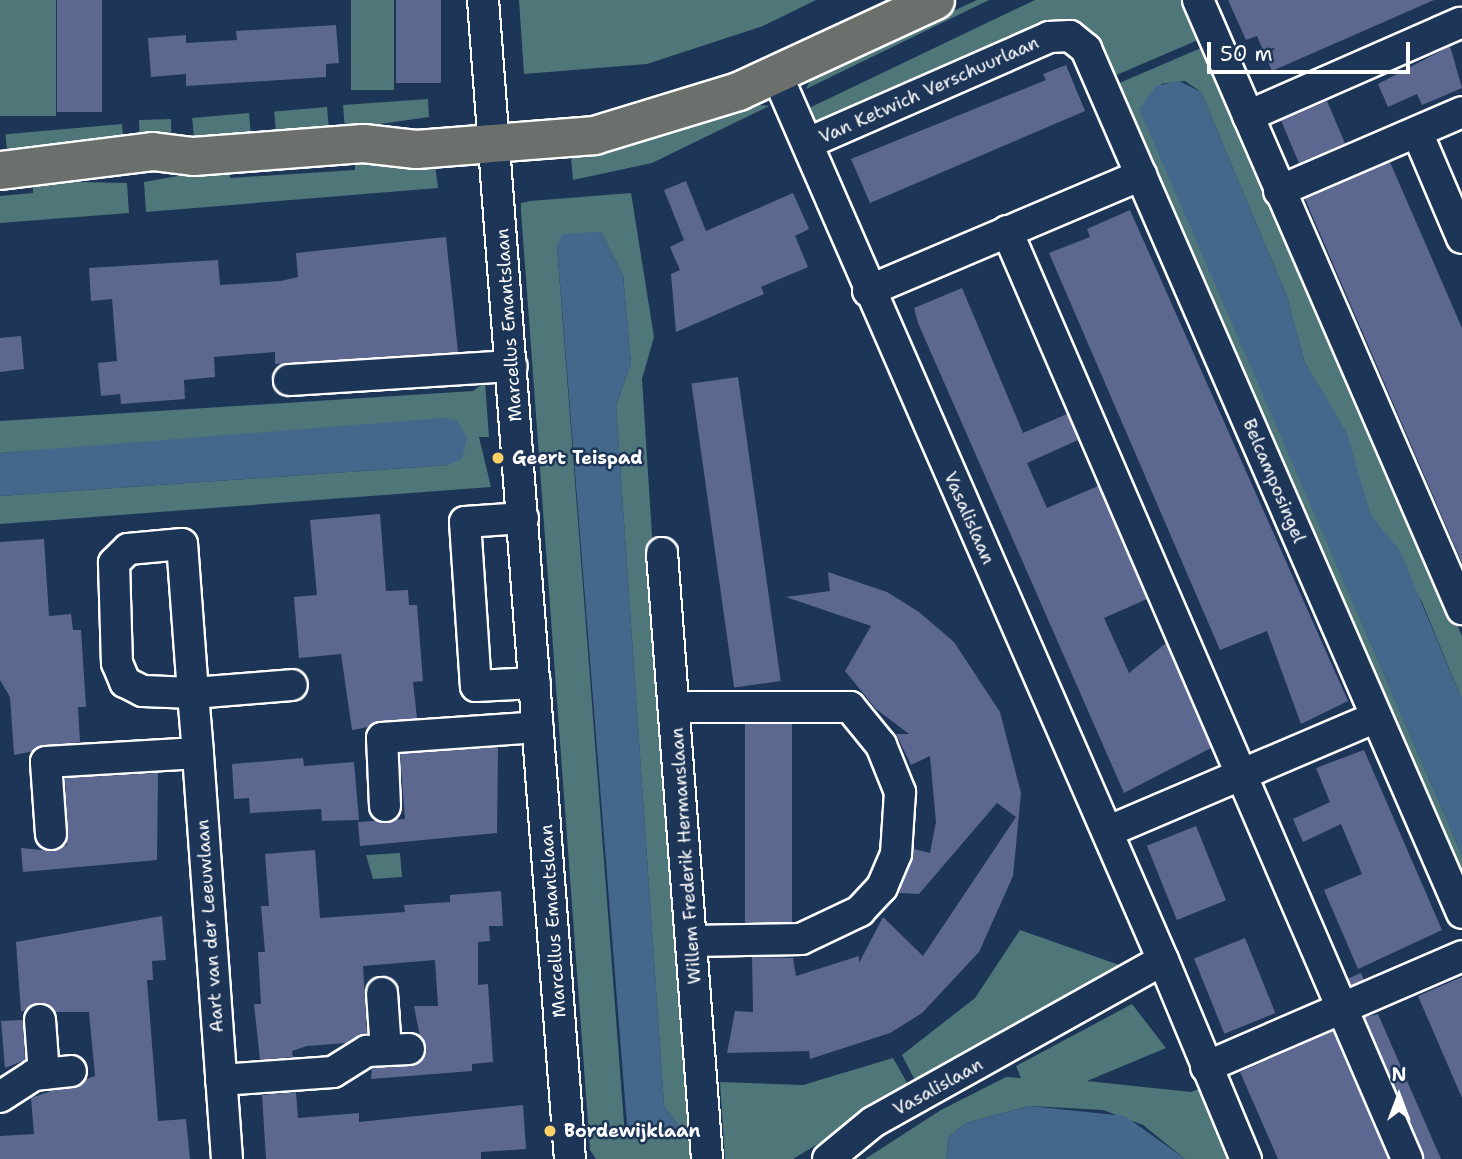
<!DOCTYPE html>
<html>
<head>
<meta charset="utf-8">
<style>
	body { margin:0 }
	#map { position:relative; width:1462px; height:1159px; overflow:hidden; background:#1d3557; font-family:"Shantell Sans",sans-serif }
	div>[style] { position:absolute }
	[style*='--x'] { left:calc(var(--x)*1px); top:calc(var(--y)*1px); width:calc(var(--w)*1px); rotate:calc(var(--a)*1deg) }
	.green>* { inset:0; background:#4f7679; transform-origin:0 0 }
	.water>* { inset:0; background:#44688b }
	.building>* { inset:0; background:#5c688f; transform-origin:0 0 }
	.roads { filter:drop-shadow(2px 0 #fff) drop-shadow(-2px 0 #fff) drop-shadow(0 2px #fff) drop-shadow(0 -2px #fff) }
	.minor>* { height:30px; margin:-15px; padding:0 15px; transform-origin:15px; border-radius:15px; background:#1d3557 }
	.major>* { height:37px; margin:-18.5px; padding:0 18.5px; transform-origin:18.5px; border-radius:18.5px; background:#6c706d }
	.dots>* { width:19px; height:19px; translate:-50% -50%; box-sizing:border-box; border:4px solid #1d3557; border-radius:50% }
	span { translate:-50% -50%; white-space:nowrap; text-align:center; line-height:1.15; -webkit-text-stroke:5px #1d3557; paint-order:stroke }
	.street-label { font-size:18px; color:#fff }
	.poi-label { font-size:18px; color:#fff; font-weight:700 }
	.left { translate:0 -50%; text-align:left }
	.north { position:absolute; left:1364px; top:1061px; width:70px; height:70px; -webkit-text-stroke:5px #1d3557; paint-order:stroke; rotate:0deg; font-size:19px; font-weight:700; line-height:28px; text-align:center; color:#fff }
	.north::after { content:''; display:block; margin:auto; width:24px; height:32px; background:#fff; clip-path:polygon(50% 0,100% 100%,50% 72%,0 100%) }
	.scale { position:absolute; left:1207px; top:42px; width:203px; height:32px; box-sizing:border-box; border:4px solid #fff; border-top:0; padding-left:9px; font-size:21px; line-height:24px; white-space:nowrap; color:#fff; -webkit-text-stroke:5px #1d3557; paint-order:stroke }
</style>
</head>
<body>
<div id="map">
	<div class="green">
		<div style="left:0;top:0;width:56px;height:116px"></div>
		<div style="left:351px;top:0;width:43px;height:90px"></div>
		<div style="clip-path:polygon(519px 0,816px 0,763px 26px,647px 64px,524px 74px)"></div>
		<div style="clip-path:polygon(977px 0,989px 0,806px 89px,812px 76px)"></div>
		<div style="clip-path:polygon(1035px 0,1190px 0,1205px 37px,1107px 79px,1082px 26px,1068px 21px,812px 125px,809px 108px)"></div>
		<div style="clip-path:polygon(1208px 45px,1462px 636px,1462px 700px,1422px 602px,1370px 514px,1346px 433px,1304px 361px,1287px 297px,1201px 92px,1185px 81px,1161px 84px,1182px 206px,1462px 855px,1462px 893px,1110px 87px)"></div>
		<div style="clip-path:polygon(428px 99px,429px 117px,345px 129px,343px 105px)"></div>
		<div style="clip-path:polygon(747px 104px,769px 106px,652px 163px,573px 180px,570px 147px)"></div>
		<div style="left:327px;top:107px;width:23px;height:53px;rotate:85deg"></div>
		<div style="left:249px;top:113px;width:24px;height:57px;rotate:85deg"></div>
		<div style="left:171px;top:119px;width:23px;height:32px;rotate:88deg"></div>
		<div style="left:122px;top:124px;width:22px;height:117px;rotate:85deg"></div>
		<div style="clip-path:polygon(434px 157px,438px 188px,146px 212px,144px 182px,229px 167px,230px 178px,355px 170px,355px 158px)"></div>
		<div style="clip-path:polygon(33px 181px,127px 183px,129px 213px,0 223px,0 196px,33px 193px)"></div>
		<div style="clip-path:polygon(evenodd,631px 193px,654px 337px,642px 379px,692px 1159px,596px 1159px,590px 1150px,521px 211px,521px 203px,530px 201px,631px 193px,601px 232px,623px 275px,631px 363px,616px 406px,664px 1106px,676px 1121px,625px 1136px,557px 246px,601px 232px)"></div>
		<div style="clip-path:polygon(485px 382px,489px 437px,479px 437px,491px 487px,0 524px,0 496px,449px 465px,456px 421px,0 453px,0 421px,473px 391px)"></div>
		<div style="clip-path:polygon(400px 853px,402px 877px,373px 879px,366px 855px)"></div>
		<div style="clip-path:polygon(1020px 930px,1125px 967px,917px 1084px,902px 1055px,975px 998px)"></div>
		<div style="clip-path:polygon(1132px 1004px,1166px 1048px,1087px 1081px,1191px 1092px,1204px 1087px,1234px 1159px,1185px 1159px,1143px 1125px,1103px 1110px,1029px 1106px,966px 1123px,949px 1137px,946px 1159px,865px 1159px,941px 1110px,1006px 1077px,1021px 1078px,1016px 1066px)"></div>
		<div style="clip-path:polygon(893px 1058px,910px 1088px,793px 1159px,725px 1159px,720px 1082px,803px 1085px)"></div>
	</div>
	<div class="water">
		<div style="clip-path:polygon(1179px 81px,1201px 92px,1287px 297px,1304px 361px,1347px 433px,1370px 514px,1400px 551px,1462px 700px,1462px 855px,1139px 109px,1156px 86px)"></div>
		<div style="clip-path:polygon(601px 232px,623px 275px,631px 363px,616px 406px,664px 1105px,679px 1125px,673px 1135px,628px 1138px,557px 246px,562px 234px)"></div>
		<div style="clip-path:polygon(444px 418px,456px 420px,467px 437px,462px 459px,449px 465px,0 496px,0 453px)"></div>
		<div style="clip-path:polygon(1029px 1106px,1125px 1116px,1185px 1159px,946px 1159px,949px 1137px,966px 1123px)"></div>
	</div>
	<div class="building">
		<div style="left:57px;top:0;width:45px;height:112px"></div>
		<div style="left:396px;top:0;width:45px;height:83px"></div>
		<div style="clip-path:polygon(1228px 0,1434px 0,1272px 71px,1257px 36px,1246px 40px)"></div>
		<div style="clip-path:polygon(336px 25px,339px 63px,326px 64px,326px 77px,186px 86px,186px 74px,151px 77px,148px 38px,186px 35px,186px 43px,237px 40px,236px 31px)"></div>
		<div style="clip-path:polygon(1450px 46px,1462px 88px,1422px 105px,1417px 94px,1388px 107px,1378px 84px)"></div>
		<div style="clip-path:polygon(1066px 65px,1085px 111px,870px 203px,851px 159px,1046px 80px,1043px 74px)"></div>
		<div style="left:1327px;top:101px;width:46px;height:50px;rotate:67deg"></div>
		<div style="clip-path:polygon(1390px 162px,1462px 328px,1462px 563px,1305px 199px)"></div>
		<div style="clip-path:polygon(686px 181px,706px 231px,793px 193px,809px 229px,795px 236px,808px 267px,761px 287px,764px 294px,676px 332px,671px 274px,680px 270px,670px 247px,684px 240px,664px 190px)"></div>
		<div style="clip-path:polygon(1130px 210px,1348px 701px,1301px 724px,1267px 631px,1220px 650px,1049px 253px,1090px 237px,1087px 229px)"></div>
		<div style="clip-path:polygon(446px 237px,458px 352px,275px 364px,275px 352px,214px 357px,215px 377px,184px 380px,185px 399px,121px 404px,120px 394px,101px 396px,98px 363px,117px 361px,112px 299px,91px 301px,89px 268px,218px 260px,220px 285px,281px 281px,298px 277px,296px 253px)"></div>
		<div style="clip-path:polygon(962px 288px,1023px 433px,1067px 414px,1078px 440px,1027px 463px,1047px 508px,1098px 486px,1147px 599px,1104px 618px,1129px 673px,1166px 643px,1211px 748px,1124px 793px,918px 323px,914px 308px)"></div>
		<div style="clip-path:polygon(21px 336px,24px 369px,0 372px,0 338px)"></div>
		<div style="left:738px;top:377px;width:307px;height:47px;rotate:82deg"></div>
		<div style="clip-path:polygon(380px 514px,386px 591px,408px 590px,409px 605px,417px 605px,423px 681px,413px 682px,417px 718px,352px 730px,341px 654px,299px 658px,294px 597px,317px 595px,310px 520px)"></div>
		<div style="clip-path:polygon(44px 539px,49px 616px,71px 614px,73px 630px,81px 630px,86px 707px,78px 707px,80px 742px,14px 755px,10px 697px,0 680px,0 542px)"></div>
		<div style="clip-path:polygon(828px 572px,887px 592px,919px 612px,954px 642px,1000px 712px,1021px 793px,1013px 876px,979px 952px,922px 1013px,890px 1033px,810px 1059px,809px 1051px,727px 1053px,735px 1011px,753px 1012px,752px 957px,793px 958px,796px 976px,859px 956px,859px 963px,883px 917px,923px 956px,1016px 817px,997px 803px,919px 894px,898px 893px,914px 849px,930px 853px,936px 822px,930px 756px,911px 765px,896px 734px,909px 734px,876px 709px,845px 671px,871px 626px,786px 597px,830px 591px)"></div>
		<div style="left:745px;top:724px;width:47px;height:199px"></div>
		<div style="clip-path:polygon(498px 747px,497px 833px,360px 846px,358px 822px,405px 819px,400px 754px)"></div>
		<div style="clip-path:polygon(1364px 750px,1442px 930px,1358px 969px,1324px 890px,1362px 874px,1341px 824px,1303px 842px,1293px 819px,1330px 802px,1316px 768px)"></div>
		<div style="clip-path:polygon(303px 758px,304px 766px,354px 762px,359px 820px,322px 821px,321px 809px,250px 813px,249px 798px,234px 799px,232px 764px)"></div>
		<div style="clip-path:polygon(158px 773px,157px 860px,23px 872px,21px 848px,52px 851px,67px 845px,65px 778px)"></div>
		<div style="left:1196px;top:826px;width:80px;height:53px;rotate:68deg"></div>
		<div style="clip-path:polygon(315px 850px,320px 918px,405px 912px,404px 905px,450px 902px,450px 895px,501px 891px,503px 926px,489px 926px,490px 941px,478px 942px,478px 985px,488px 984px,493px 1062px,472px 1064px,472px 1071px,371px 1079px,372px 1068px,411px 1066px,424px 1058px,414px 1006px,438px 1006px,435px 960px,363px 966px,367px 1033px,347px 1043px,307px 1046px,292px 1051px,293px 1057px,260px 1060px,254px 1004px,261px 1004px,258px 952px,265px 952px,261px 906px,269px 906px,265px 854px)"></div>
		<div style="clip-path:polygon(162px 916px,166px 960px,152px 961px,153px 980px,147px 980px,158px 1121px,186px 1119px,190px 1159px,0 1159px,0 1136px,34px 1134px,31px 1098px,95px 1076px,89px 1012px,55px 1012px,39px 1003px,21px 1012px,16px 942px)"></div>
		<div style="left:1245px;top:938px;width:81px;height:55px;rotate:68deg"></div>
		<div style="left:1361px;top:973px;width:8px;height:14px;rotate:67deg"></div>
		<div style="clip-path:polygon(1462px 977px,1462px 1098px,1418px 996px)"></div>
		<div style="clip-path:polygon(1378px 1014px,1411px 1090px,1441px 1159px,1424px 1159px,1365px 1017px)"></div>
		<div style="clip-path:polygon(23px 1020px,25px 1060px,5px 1068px,1px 1021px)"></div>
		<div style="clip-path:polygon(1333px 1031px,1388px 1159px,1278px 1159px,1240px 1072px)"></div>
		<div style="clip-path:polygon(296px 1092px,298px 1118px,359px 1113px,359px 1122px,523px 1105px,526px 1149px,481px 1152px,481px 1159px,266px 1159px,262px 1095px)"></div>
	</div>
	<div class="roads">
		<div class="minor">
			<div style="--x:483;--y:0;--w:1162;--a:85.71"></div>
			<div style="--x:1198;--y:0;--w:664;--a:66.56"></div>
			<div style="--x:777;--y:75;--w:966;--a:66.44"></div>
			<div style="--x:1248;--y:116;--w:232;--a:-23.7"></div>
			<div style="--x:1417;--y:132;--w:115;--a:67"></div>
			<div style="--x:808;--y:143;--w:263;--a:-23.7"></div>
			<div style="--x:1049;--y:37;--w:21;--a:-3"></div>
			<div style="--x:1070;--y:36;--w:21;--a:39"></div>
			<div style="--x:1086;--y:49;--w:942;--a:66.48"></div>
			<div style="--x:1279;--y:191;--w:199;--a:-23.3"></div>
			<div style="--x:1007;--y:231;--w:1011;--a:66.68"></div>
			<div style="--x:868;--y:291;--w:297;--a:-23"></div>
			<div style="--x:289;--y:380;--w:223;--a:-3.6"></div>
			<div style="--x:523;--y:518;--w:58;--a:176.1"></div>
			<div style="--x:465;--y:522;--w:164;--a:86.2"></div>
			<div style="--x:476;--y:686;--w:59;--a:-2.9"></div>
			<div style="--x:662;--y:553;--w:608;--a:85.75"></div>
			<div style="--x:674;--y:707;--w:176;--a:0"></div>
			<div style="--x:850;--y:707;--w:49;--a:50.8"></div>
			<div style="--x:881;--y:745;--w:51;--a:68"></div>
			<div style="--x:900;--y:792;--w:62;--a:93.7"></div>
			<div style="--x:896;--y:854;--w:36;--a:113"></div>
			<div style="--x:882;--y:887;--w:33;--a:133"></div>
			<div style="--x:860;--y:911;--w:65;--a:154.6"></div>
			<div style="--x:801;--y:939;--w:108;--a:178.9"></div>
			<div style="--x:385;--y:806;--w:68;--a:-92.5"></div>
			<div style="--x:382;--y:738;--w:156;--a:-4"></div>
			<div style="--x:1109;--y:831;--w:290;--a:-23.1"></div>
			<div style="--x:51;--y:834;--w:72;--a:-94"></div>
			<div style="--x:46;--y:762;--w:152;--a:-3.4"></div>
			<div style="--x:382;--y:993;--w:57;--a:86"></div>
			<div style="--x:40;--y:1020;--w:54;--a:85.8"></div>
			<div style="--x:1206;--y:1067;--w:279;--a:-23.4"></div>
			<div style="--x:221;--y:1080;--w:112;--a:-4.1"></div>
			<div style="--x:333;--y:1072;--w:40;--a:-32"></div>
			<div style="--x:367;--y:1051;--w:42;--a:-2.7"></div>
			<div style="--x:0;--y:1097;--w:40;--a:-32.9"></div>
			<div style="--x:34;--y:1075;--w:37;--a:-6"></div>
			<div style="--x:227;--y:1159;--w:407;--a:-94.1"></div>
			<div style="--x:198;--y:753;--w:60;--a:-94.8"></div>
			<div style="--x:193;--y:693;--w:149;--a:-94.2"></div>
			<div style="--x:182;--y:544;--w:54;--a:174.7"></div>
			<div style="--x:128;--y:549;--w:20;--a:135"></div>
			<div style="--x:114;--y:563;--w:100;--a:88.3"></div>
			<div style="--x:117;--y:663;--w:21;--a:67"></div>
			<div style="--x:125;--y:682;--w:20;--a:27"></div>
			<div style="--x:143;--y:691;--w:50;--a:2.3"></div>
			<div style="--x:193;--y:693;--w:99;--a:-4.6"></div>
			<div style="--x:828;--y:1159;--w:58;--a:-39.4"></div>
			<div style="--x:873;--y:1122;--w:332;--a:-29.2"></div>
			<div style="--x:1163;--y:960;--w:216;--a:67.4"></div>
		</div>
		<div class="major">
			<div style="--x:0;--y:170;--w:153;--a:-7.1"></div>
			<div style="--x:152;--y:151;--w:41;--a:7"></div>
			<div style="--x:193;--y:156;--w:170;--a:-4.4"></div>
			<div style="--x:363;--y:143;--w:53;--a:6.5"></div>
			<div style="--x:416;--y:149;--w:179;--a:-4.5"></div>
			<div style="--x:594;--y:135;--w:151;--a:-17"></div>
			<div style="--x:738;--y:91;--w:217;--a:-24.8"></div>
		</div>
	</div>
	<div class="dots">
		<div style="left:498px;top:458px;background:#ffd166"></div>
		<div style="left:550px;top:1131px;background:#ffd166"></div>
	</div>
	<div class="street-label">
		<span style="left:929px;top:90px;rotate:-24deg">Van Ketwich Verschuurlaan</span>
		<span style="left:509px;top:325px;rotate:-94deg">Marcellus Emantslaan</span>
		<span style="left:1274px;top:481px;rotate:67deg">Belcamposingel</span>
		<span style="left:969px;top:518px;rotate:66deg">Vasalislaan</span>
		<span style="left:686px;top:856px;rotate:-94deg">Willem Frederik Hermanslaan</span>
		<span style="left:553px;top:921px;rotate:-94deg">Marcellus Emantslaan</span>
		<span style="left:210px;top:926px;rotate:-94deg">Aart van der Leeuwlaan</span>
		<span style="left:938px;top:1087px;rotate:-29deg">Vasalislaan</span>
	</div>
	<div class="poi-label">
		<span class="left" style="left:512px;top:458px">Geert Teispad</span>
		<span class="left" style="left:564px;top:1131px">Bordewijklaan</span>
	</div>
	<div class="north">N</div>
	<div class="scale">50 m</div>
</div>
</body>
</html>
